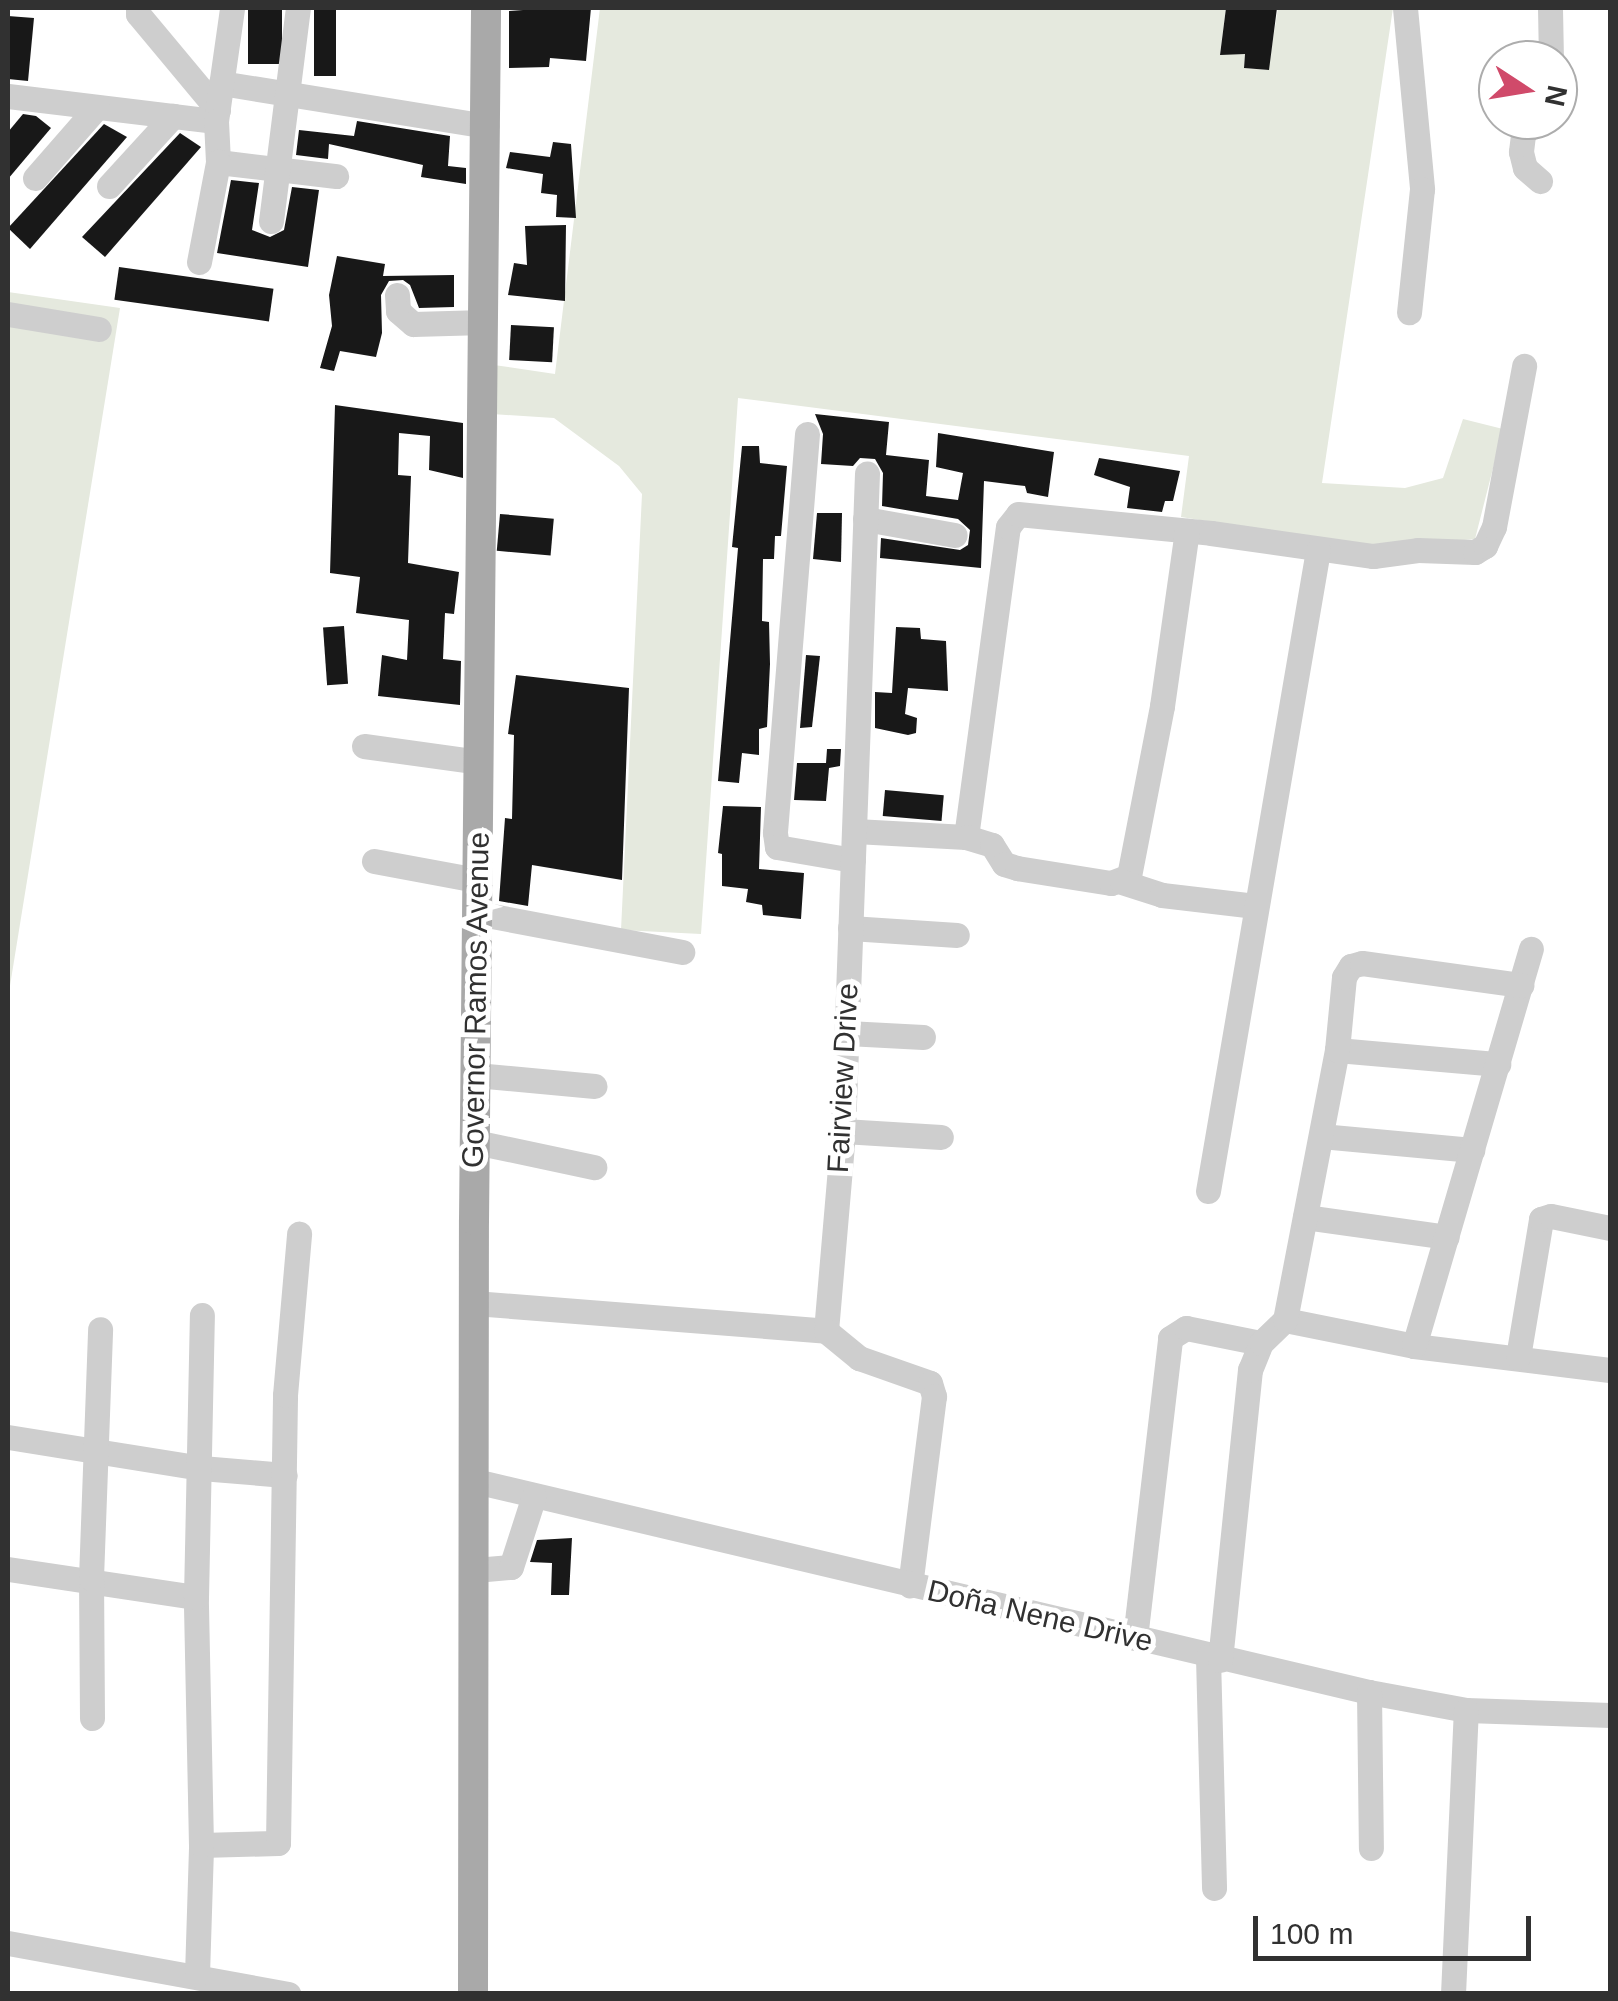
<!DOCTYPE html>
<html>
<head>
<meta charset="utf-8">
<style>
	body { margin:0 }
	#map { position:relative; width:1618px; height:2001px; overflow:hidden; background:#fff; font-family:Arial,sans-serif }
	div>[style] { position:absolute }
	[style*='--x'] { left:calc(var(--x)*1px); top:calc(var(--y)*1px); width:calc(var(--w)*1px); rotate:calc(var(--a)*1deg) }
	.green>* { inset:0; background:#e5e9de }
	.building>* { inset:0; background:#181818; transform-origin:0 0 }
	.minor>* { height:25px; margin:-12.5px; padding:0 12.5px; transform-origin:12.5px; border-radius:12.5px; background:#cecece }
	.major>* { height:30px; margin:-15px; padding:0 15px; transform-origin:15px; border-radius:15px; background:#a9a9a9 }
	span { translate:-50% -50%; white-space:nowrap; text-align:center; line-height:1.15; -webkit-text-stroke:10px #fff; paint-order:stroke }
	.street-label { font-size:30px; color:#313131 }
	.frame { position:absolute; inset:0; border:10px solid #313131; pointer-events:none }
	.north { position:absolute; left:1478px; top:40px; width:100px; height:100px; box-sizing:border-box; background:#fff; border:2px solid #adadad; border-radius:50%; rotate:102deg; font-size:28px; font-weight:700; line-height:40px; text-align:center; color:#313131 }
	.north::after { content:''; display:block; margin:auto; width:35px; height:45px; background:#d04a6a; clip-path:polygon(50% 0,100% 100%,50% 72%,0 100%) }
	.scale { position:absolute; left:1253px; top:1916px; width:278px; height:45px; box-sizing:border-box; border:5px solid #313131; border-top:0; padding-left:12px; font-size:30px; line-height:35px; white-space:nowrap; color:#313131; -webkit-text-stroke:8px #fff; paint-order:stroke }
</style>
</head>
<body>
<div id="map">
	<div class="green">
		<div style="clip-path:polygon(600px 8px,1226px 8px,1220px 54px,1245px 54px,1244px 68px,1268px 70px,1278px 8px,1393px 8px,1322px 483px,1405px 488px,1443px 478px,1463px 419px,1503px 429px,1475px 539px,1376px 548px,1181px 517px,1189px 456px,738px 398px,701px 934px,621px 930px,642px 494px,619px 466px,554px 418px,492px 414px,494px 365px,555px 374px)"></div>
		<div style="clip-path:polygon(8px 292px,120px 308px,8px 998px)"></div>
	</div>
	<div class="building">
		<div style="left:248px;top:8px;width:34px;height:56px"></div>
		<div style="left:314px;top:8px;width:22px;height:68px"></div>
		<div style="clip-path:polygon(551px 8px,591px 8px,586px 61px,550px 58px,549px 67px,509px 68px,509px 11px)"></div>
		<div style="clip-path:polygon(1226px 8px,1277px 8px,1269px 70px,1244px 68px,1245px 54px,1220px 55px)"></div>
		<div style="clip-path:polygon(8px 16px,34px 18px,28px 81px,8px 79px)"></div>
		<div style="clip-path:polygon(23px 114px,36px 116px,51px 128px,8px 179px,8px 132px)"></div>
		<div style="clip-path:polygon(357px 121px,450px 136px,448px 166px,466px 168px,466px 184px,421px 177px,423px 165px,329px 144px,328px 159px,296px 155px,299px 130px,354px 136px)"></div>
		<div style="clip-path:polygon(104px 124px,127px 137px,30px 249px,8px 228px)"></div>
		<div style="clip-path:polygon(180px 133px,201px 147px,105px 257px,82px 237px)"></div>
		<div style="clip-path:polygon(553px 142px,571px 144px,576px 218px,556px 217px,557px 195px,541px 193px,543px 174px,506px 168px,510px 152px,550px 157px)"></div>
		<div style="clip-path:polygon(231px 180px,259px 183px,252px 230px,270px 237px,284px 230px,292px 187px,319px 190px,308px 267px,217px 253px)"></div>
		<div style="clip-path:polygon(566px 225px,565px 301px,508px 295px,514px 263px,527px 265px,525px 226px)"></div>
		<div style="clip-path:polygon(337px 256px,385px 264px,383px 276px,454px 275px,454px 307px,419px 308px,410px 285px,403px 280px,389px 281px,381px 295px,382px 333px,376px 357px,340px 351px,334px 371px,320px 368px,332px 326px,329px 295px)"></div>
		<div style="left:119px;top:267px;width:156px;height:33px;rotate:8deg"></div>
		<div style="left:511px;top:325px;width:43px;height:35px;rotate:3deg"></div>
		<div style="clip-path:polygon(335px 405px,463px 423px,463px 478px,429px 470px,430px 436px,399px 433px,398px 475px,411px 476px,408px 563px,459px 572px,454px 614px,445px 613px,443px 659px,461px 661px,460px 705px,378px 696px,382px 655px,407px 660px,409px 620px,356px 613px,360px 577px,330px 573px)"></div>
		<div style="clip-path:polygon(815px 414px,889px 422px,886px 455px,929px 460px,926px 496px,958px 500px,963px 473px,936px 467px,938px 433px,1054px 452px,1048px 497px,1027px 493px,1025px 486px,984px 481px,981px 568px,880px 558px,881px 538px,960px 550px,968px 545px,970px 530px,958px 519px,882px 506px,883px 473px,875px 459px,860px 458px,853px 466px,821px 464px,823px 434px)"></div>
		<div style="clip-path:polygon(742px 446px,759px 446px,760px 463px,787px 466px,781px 536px,775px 536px,774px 559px,763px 559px,762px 621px,769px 622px,770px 664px,767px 727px,759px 729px,759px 755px,742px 753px,739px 783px,718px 781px,738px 548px,732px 547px)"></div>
		<div style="clip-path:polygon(1099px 458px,1180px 471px,1173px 501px,1165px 501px,1162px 512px,1127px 508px,1130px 487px,1094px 475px)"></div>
		<div style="clip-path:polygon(817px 513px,842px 513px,841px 562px,813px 559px)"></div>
		<div style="left:500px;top:514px;width:54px;height:37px;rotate:5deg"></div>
		<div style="left:344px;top:626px;width:58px;height:21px;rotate:86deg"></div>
		<div style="clip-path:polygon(896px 627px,920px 628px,921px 639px,946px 641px,948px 691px,908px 688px,905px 714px,917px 718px,916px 733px,908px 735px,875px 728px,875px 692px,892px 693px)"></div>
		<div style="clip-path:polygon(806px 655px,820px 656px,812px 727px,800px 728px)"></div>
		<div style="clip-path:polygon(516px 675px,629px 688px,622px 880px,532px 865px,528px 906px,499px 901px,505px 818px,512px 819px,514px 735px,508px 734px)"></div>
		<div style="clip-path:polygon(827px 749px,841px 749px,840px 766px,829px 768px,826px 801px,794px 800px,797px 763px,826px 763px)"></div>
		<div style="left:885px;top:790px;width:59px;height:26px;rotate:5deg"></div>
		<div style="clip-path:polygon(723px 806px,761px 807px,759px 869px,804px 873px,801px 919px,763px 915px,762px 905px,746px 902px,748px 889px,722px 886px,722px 854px,718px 853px)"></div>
		<div style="clip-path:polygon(572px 1538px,569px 1595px,551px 1595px,552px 1563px,530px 1562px,537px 1540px)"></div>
	</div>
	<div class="minor">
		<div style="--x:138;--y:8;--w:6;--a:90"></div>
		<div style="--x:138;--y:14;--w:125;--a:50.2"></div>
		<div style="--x:1405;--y:8;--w:182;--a:84.6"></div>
		<div style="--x:1422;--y:189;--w:124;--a:96"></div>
		<div style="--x:1550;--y:8;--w:52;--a:88.9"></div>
		<div style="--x:221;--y:83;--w:269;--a:9.2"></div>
		<div style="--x:8;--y:96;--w:209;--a:6.9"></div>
		<div style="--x:216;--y:121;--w:114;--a:-81.9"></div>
		<div style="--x:1532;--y:120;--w:17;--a:121"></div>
		<div style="--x:1523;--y:135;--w:17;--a:97"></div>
		<div style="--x:1521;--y:152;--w:16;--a:76"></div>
		<div style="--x:1525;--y:168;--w:20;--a:41"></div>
		<div style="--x:216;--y:121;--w:41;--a:87.2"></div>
		<div style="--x:218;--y:162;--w:119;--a:6.8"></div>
		<div style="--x:35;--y:178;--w:94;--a:-48.9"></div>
		<div style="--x:109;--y:186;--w:95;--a:-47.6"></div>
		<div style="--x:271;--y:221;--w:215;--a:-82.8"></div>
		<div style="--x:199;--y:262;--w:102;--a:-79.2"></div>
		<div style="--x:397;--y:295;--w:16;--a:86"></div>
		<div style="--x:398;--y:311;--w:20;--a:41"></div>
		<div style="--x:413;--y:324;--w:71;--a:-1.6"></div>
		<div style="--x:8;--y:314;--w:92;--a:9.4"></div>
		<div style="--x:807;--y:434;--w:400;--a:94.6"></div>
		<div style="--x:775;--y:833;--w:14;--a:82"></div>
		<div style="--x:777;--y:847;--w:77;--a:9.7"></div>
		<div style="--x:865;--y:519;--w:91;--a:10.1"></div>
		<div style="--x:364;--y:746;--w:116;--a:7.9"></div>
		<div style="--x:855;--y:831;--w:111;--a:3.1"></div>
		<div style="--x:966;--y:837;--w:313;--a:-82.3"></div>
		<div style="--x:1008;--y:527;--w:16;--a:-52"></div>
		<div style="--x:1018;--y:514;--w:194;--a:5.6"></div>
		<div style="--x:1211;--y:533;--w:164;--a:8.1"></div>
		<div style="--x:1373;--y:556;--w:45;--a:-7.6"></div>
		<div style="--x:1418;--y:550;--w:57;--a:2"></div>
		<div style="--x:1475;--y:552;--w:12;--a:-31"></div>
		<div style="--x:1485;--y:546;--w:21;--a:-65"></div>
		<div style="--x:1494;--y:527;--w:164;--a:-79.4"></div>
		<div style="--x:966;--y:837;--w:27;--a:17"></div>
		<div style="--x:992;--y:845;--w:22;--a:58"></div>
		<div style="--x:1004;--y:864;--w:14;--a:17"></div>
		<div style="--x:1017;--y:868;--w:95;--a:9.1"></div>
		<div style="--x:1111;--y:883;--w:19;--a:-21"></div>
		<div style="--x:1129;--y:876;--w:173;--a:-79"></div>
		<div style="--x:1162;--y:706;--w:177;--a:-81.9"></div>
		<div style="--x:374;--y:861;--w:105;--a:10.5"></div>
		<div style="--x:1122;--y:882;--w:42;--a:18"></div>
		<div style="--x:1162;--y:895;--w:94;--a:6.7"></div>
		<div style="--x:476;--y:913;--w:210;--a:10.7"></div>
		<div style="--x:850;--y:928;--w:107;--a:3.7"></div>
		<div style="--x:847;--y:1033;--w:76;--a:3"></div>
		<div style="--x:1337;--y:1050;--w:162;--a:5"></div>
		<div style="--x:476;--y:1075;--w:119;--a:5.3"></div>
		<div style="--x:843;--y:1131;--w:98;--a:3.5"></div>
		<div style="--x:1321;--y:1136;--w:152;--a:5.3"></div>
		<div style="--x:475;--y:1142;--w:122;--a:11.9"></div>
		<div style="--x:1208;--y:1191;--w:650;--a:-80.26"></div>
		<div style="--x:1305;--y:1217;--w:143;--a:8"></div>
		<div style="--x:474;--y:1303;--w:353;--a:4.5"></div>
		<div style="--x:826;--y:1331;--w:201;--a:-85.1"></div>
		<div style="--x:843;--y:1131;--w:658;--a:-87.91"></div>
		<div style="--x:1285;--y:1320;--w:132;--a:11.4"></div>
		<div style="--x:1414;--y:1346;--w:197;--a:7"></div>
		<div style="--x:826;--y:1331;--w:43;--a:39.3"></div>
		<div style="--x:859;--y:1358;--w:75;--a:19.4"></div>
		<div style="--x:930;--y:1383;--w:14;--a:73"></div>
		<div style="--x:934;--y:1396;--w:191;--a:97.2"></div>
		<div style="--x:1414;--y:1346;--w:414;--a:-73.6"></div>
		<div style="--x:1518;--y:1357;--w:140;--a:-80.5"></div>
		<div style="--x:1541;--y:1219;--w:10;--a:-17"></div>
		<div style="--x:1551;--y:1216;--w:60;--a:11.5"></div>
		<div style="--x:8;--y:1437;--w:195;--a:9.1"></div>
		<div style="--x:201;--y:1468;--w:84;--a:4.8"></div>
		<div style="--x:475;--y:1481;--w:919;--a:13.28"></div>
		<div style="--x:1369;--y:1692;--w:99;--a:10.5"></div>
		<div style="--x:1466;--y:1710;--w:144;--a:2"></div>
		<div style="--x:8;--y:1569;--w:190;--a:8.5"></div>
		<div style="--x:475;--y:1570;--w:36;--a:-5"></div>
		<div style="--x:511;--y:1567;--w:75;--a:-72.1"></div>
		<div style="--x:1135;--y:1638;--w:302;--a:-83.3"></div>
		<div style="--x:1170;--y:1338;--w:19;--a:-32"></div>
		<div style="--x:1186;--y:1328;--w:76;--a:11.3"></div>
		<div style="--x:1208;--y:1657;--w:231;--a:88.5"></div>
		<div style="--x:1220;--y:1660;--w:292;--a:-84.1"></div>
		<div style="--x:1250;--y:1370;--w:29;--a:-68"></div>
		<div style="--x:1261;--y:1343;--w:33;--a:-44"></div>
		<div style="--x:1285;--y:1320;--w:275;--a:-79.1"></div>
		<div style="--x:1337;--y:1050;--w:73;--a:-84.5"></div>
		<div style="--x:1344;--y:977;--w:13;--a:-58"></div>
		<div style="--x:1351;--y:966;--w:11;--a:-15"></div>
		<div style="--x:1362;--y:963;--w:161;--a:7.9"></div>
		<div style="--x:1369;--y:1692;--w:156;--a:89.3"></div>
		<div style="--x:92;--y:1718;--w:140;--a:-90.4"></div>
		<div style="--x:91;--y:1578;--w:249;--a:-87.9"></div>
		<div style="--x:201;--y:1845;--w:77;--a:-1.5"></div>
		<div style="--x:278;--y:1843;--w:448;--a:-89.1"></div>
		<div style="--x:285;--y:1395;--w:162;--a:-85"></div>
		<div style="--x:8;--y:1943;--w:285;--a:10.3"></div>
		<div style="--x:197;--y:1975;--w:130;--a:-88.2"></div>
		<div style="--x:201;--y:1845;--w:248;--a:-91.2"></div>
		<div style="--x:196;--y:1597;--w:282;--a:-88.8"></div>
		<div style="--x:1453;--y:1994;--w:284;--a:-87.4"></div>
	</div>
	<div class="major">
		<div style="--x:473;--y:1994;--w:774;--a:-89.93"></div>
		<div style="--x:474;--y:1220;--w:1212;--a:-89.43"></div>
	</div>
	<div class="street-label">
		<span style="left:476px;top:1000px;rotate:-89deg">Governor Ramos Avenue</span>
		<span style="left:843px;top:1078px;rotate:-87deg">Fairview Drive</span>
		<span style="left:1040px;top:1616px;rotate:13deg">Doña Nene Drive</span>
	</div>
	<div class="frame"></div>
	<div class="north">N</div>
	<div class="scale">100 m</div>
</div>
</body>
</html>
